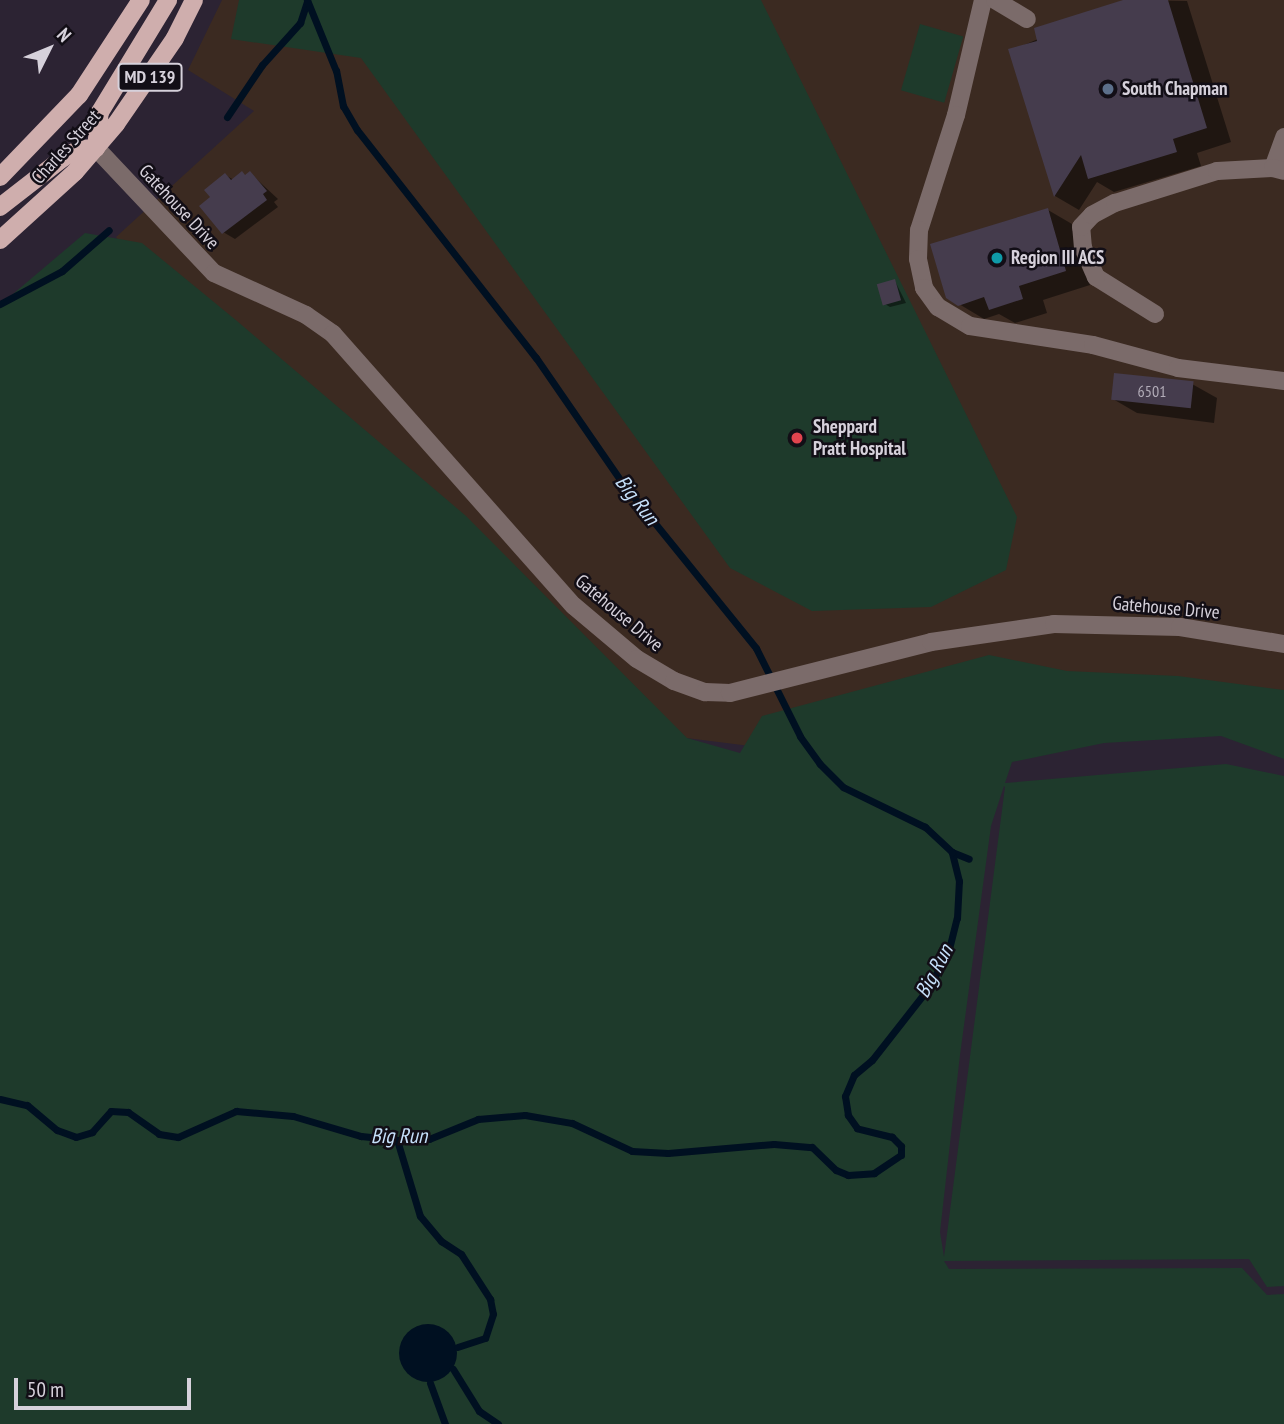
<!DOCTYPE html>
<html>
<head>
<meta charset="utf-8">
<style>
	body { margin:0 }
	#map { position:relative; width:1284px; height:1424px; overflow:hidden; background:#2c2333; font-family:"PT Sans Narrow",sans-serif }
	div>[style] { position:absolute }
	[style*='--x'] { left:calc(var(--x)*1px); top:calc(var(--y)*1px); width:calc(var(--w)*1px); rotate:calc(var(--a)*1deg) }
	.medical>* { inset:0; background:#3b2a21 }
	.green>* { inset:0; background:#1e3a2b; transform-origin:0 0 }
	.water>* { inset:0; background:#001021 }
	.round { border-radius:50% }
	.shadow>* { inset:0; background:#0007 }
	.stream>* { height:7px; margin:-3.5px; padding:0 3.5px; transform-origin:3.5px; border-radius:3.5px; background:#001021 }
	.building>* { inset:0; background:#453c4d; transform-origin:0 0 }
	.minor>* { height:18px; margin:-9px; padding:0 9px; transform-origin:9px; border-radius:9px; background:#7b6b6a }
	.major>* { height:18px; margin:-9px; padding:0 9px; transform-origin:9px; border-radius:9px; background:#cfaead }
	.dots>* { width:19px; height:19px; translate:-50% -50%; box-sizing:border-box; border:4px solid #120e16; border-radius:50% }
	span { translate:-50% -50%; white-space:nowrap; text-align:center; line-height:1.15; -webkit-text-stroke:5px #120e16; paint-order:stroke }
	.number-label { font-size:16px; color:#b2acb8 }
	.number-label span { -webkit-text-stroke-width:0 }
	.shield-label span { padding:2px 5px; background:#120e16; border:2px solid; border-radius:5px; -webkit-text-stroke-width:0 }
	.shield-label { font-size:18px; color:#d6d1db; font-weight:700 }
	.poi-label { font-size:19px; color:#d6d1db; font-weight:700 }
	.left { translate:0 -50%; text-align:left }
	.street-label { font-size:19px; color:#d6d1db }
	.water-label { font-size:21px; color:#c5dff9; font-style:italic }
	.north { position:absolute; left:14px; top:14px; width:70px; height:70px; -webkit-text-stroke:5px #120e16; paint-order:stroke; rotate:47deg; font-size:19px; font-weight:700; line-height:28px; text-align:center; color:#d6d1db }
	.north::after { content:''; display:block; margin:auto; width:24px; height:32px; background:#d6d1db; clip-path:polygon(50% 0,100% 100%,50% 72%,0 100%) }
	.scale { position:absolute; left:14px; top:1378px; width:177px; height:32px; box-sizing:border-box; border:4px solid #d6d1db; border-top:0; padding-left:9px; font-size:21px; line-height:24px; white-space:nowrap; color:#d6d1db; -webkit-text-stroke:5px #120e16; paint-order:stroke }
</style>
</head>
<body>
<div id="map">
	<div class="medical">
		<div style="clip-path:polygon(222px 0,1284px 0,1284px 708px,767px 748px,647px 733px,188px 324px,116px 237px,254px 111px,188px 70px)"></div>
	</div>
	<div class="green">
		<div style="clip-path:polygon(239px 0,761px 0,1017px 517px,1006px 570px,931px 607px,812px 611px,730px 568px,361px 58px,231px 39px)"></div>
		<div style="left:920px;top:24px;width:45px;height:69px;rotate:16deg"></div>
		<div style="clip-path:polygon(evenodd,85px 233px,142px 243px,237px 321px,466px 516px,687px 738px,740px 753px,762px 716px,989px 655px,1067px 671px,1178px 676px,1284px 690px,1284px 759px,1221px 736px,1104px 743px,1012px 762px,1005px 783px,1226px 764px,1284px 776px,1284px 1286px,1267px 1287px,1249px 1259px,944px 1261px,949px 1269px,1242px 1268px,1267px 1295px,1284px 1294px,1284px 1424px,0 1424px,0 305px,85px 233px,1004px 786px,1005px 787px,944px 1257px,940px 1232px,960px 1055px,991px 826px,1004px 786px)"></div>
	</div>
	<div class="water">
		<div class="round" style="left:399px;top:1324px;width:58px;height:58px"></div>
	</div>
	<div class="shadow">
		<div style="clip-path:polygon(1128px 0,1187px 1px,1231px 142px,1197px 153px,1201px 166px,1114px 192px,1097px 182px,1079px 210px,1055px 196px,1010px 51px)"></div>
		<div style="clip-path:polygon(250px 173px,278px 199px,274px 202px,278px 207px,235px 239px,223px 232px,212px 197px,225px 175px,234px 180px)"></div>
		<div style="clip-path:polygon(1048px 210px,1072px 224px,1090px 285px,1043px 300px,1047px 313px,1015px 323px,999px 314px,984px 319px,959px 304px)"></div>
		<div style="clip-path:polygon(895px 281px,906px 303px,890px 307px,885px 304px)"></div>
		<div style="clip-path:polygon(1192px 384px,1217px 398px,1214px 423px,1137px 413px,1113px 399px)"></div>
	</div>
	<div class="stream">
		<div style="--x:227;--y:117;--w:63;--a:-56.1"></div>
		<div style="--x:262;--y:65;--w:57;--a:-47.9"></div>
		<div style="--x:300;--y:23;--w:23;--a:-72"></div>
		<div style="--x:0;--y:304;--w:70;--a:-28"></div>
		<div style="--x:62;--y:271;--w:62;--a:-41.1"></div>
		<div style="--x:952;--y:852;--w:18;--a:22"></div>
		<div style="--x:0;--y:1099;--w:28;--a:13"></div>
		<div style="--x:27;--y:1105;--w:39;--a:40"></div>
		<div style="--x:57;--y:1130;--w:20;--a:20"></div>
		<div style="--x:76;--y:1137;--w:17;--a:-17"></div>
		<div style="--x:92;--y:1132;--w:28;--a:-48"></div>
		<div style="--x:111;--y:1111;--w:17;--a:3"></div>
		<div style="--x:128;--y:1112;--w:38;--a:35"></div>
		<div style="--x:159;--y:1134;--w:19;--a:9"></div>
		<div style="--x:178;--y:1137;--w:64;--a:-24.1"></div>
		<div style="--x:236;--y:1111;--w:57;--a:5"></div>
		<div style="--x:293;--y:1116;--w:71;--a:16.4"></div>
		<div style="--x:361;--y:1136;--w:36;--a:6"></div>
		<div style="--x:397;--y:1140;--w:32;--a:-2"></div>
		<div style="--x:429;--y:1139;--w:53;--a:-22.2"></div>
		<div style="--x:478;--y:1119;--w:47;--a:-4.9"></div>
		<div style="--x:525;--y:1115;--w:48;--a:9.7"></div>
		<div style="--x:572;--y:1123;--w:66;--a:25"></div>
		<div style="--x:632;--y:1151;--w:36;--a:3"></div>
		<div style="--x:668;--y:1153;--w:106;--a:-4.9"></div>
		<div style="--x:774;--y:1144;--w:38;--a:5"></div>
		<div style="--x:812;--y:1147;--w:33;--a:44"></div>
		<div style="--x:836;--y:1170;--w:13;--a:23"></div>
		<div style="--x:848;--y:1175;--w:26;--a:-4"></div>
		<div style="--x:874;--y:1173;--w:32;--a:-34"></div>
		<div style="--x:901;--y:1155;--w:9;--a:-90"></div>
		<div style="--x:901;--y:1146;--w:13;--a:-135"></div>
		<div style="--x:892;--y:1137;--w:36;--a:-166"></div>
		<div style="--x:857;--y:1128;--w:16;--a:-125"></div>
		<div style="--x:848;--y:1115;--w:19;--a:-99"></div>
		<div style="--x:845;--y:1096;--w:23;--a:-67"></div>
		<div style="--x:854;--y:1075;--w:23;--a:-40"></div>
		<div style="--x:872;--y:1060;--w:94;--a:-51.9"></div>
		<div style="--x:930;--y:986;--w:42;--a:-62.8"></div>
		<div style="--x:949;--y:949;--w:32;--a:-76"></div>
		<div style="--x:957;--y:918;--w:37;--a:-87"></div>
		<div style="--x:959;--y:881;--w:30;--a:-104"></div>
		<div style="--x:952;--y:852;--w:37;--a:-137"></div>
		<div style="--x:925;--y:827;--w:91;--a:-154"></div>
		<div style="--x:843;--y:787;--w:33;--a:-135"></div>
		<div style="--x:820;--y:764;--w:34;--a:-126"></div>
		<div style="--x:800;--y:736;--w:98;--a:-116.6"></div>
		<div style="--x:756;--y:648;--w:215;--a:-129"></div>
		<div style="--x:621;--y:481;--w:150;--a:-124.6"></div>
		<div style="--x:536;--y:358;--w:290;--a:-128.1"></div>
		<div style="--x:357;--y:130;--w:28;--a:-120"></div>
		<div style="--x:343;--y:106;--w:36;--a:-101"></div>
		<div style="--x:336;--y:71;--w:77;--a:-112.2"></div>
		<div style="--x:397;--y:1140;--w:79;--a:73.2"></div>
		<div style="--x:420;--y:1216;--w:33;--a:50"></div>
		<div style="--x:441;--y:1241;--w:24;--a:33"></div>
		<div style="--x:461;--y:1254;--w:54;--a:57.2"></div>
		<div style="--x:490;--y:1299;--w:15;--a:79"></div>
		<div style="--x:493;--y:1314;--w:25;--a:108"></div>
		<div style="--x:485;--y:1338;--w:29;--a:162"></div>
		<div style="--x:453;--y:1369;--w:49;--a:58.2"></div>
		<div style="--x:479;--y:1411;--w:23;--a:34"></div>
		<div style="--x:430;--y:1383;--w:44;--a:69.9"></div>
	</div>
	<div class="building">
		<div style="clip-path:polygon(1123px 0,1168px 0,1207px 128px,1173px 139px,1177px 152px,1088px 179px,1081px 155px,1054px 197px,1008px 49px,1037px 41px,1034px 28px)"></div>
		<div style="clip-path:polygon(242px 171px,245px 175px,250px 171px,267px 191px,263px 194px,267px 200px,222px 234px,199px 206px,210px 197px,204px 190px,225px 173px,231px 180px)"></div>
		<div style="clip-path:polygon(1048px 208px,1066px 271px,1019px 286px,1023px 299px,989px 310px,984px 297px,958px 306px,946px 298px,930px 244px)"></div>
		<div style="left:895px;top:279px;width:22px;height:19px;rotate:74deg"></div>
		<div style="left:1114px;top:373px;width:80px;height:27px;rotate:6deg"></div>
	</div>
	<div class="minor">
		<div style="--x:983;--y:0;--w:118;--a:103.2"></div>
		<div style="--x:956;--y:115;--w:121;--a:107.8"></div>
		<div style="--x:919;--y:230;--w:29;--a:92"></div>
		<div style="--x:918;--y:259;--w:30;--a:78"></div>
		<div style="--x:924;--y:288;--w:24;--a:54"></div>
		<div style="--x:938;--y:307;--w:37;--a:31"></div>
		<div style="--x:970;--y:326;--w:124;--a:8.8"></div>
		<div style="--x:1093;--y:345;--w:88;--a:15.1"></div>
		<div style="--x:1178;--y:368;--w:107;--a:7"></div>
		<div style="--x:995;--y:0;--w:37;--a:31"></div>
		<div style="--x:96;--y:148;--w:172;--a:46.7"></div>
		<div style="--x:214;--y:273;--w:101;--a:24.5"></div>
		<div style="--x:306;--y:315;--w:33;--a:35"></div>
		<div style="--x:333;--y:334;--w:363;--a:48.5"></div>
		<div style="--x:574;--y:606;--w:82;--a:40.1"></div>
		<div style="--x:637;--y:659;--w:43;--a:30.7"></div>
		<div style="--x:674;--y:681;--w:33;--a:20"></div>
		<div style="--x:705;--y:692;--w:25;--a:2"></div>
		<div style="--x:730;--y:693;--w:207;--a:-14.2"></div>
		<div style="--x:931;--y:642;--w:124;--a:-8.3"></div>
		<div style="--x:1054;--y:624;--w:126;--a:1.4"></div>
		<div style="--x:1180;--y:627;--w:105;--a:9.3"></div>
		<div style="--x:1273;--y:168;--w:33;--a:-70"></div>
		<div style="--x:1155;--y:314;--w:70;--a:-147.9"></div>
		<div style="--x:1096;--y:277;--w:32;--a:-114"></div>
		<div style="--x:1083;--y:248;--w:21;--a:-95"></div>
		<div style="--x:1081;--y:227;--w:16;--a:-47"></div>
		<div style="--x:1092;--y:215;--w:26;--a:-28"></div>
		<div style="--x:1115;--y:203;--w:107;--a:-17.4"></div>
		<div style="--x:1217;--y:171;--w:56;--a:-3.1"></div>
		<div style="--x:1273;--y:168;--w:11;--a:15"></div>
	</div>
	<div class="major">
		<div style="--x:96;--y:148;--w:36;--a:-84"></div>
		<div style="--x:100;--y:112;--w:131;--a:-58.7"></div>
		<div style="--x:0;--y:177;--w:114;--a:-46.1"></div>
		<div style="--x:79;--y:95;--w:113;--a:-56.9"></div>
		<div style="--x:0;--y:207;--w:80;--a:-37.9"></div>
		<div style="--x:63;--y:158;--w:18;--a:-29"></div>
		<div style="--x:79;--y:149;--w:17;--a:-3"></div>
		<div style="--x:0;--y:240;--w:101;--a:-42.2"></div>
		<div style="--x:75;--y:172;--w:63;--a:-49.5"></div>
		<div style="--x:116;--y:124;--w:104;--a:-55.5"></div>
		<div style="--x:175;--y:38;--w:42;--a:-63.4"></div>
	</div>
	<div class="dots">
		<div style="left:1108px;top:89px;background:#5c6f8a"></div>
		<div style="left:997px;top:258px;background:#0f9aa8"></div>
		<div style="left:797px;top:438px;background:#e0444e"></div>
	</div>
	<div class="number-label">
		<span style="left:1152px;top:391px">6501</span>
	</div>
	<div class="shield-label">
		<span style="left:150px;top:77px">MD 139</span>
	</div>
	<div class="poi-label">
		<span class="left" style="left:1122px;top:89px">South Chapman</span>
		<span class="left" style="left:1011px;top:258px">Region III ACS</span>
		<span class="left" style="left:813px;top:438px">Sheppard<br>Pratt Hospital</span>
	</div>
	<div class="street-label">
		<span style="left:66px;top:147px;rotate:-48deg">Charles Street</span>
		<span style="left:179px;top:207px;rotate:47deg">Gatehouse Drive</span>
		<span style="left:1166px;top:608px;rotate:5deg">Gatehouse Drive</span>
		<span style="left:619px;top:613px;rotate:40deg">Gatehouse Drive</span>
	</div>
	<div class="water-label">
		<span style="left:637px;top:500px;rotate:52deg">Big Run</span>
		<span style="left:934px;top:971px;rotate:-62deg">Big Run</span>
		<span style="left:399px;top:1136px">Big Run</span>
	</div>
	<div class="north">N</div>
	<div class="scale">50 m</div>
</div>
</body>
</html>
